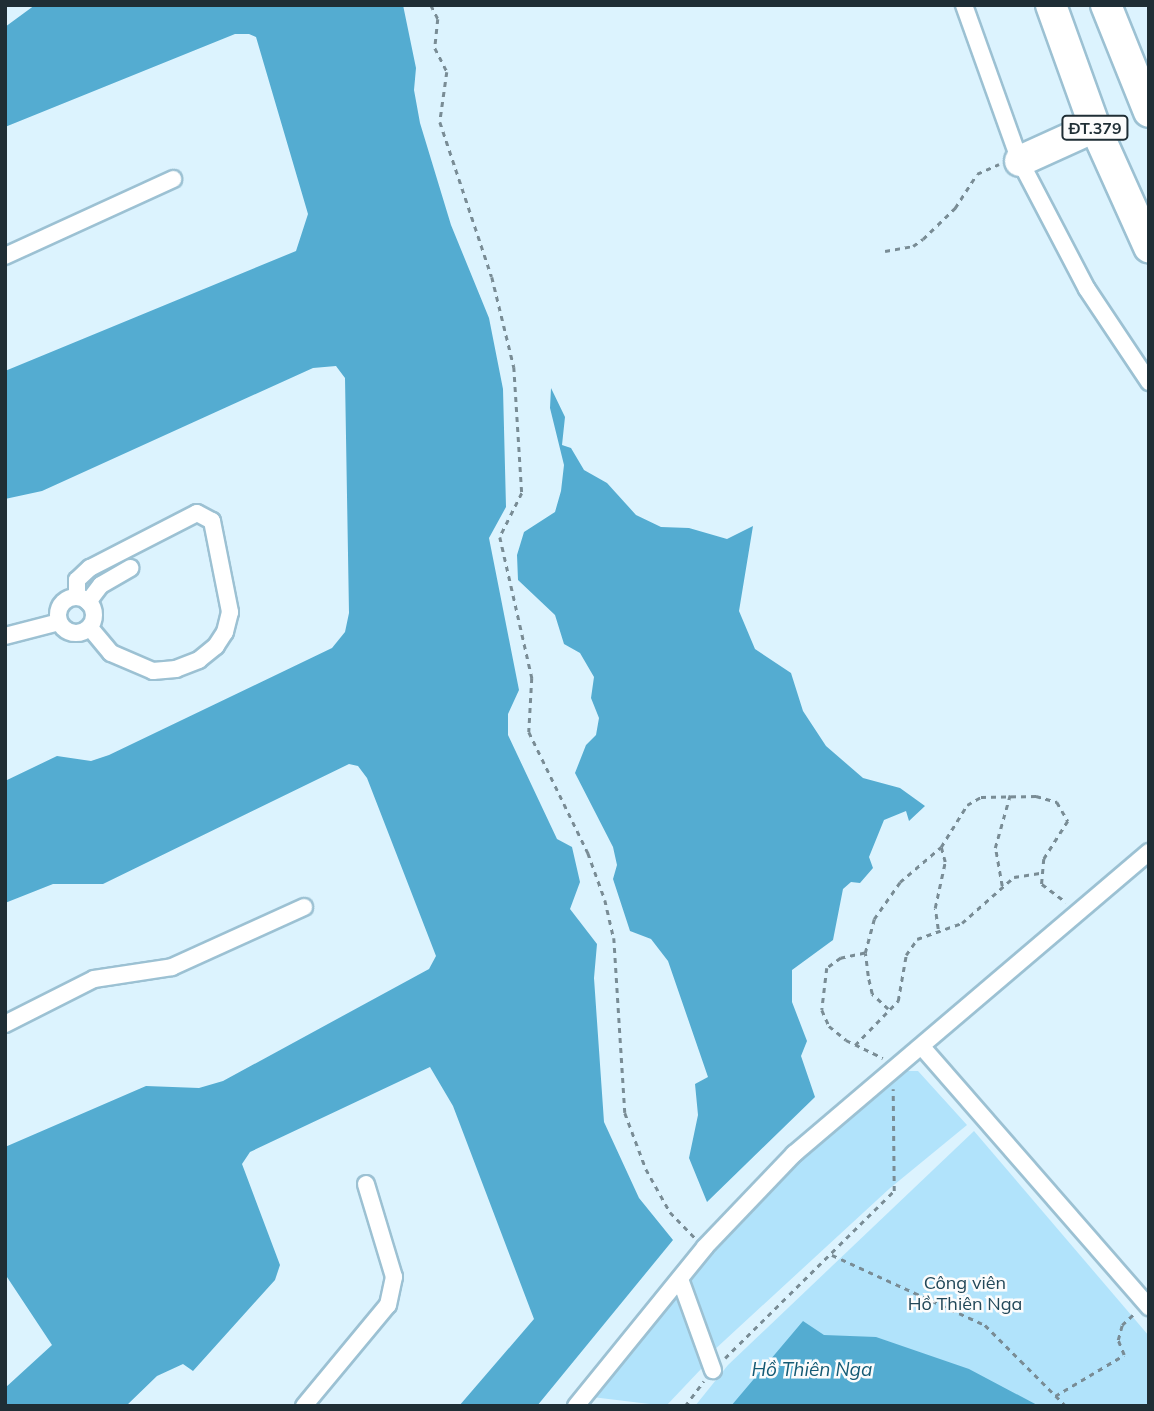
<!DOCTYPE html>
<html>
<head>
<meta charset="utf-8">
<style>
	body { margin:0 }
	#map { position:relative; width:1154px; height:1411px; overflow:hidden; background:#dcf3fe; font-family:Mulish,sans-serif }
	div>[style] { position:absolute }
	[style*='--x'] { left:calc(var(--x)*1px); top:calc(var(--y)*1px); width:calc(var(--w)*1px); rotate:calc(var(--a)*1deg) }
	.green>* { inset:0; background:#b1e3fb }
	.water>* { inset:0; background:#54acd1 }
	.path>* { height:2.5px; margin-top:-1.25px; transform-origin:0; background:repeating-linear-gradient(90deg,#798c95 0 5px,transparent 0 10px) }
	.roads { filter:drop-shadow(2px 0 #9cc1d3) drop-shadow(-2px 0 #9cc1d3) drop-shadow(0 2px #9cc1d3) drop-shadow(0 -2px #9cc1d3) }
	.street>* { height:16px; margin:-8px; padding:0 8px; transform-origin:8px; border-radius:8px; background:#fff }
	.street>.ring { margin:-8px; padding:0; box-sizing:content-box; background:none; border:16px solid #fff; border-radius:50% }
	.highway>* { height:30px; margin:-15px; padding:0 15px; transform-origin:15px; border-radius:15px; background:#fff }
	span { translate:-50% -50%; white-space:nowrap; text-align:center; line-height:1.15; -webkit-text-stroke:5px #fcfcfc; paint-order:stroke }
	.shield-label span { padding:2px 5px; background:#fcfcfc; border:2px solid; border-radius:5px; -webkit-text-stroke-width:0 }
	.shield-label { font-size:16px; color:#1f2e35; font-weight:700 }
	.park-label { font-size:18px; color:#224859 }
	.water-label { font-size:19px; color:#155b75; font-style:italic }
	.frame { position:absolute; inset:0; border:7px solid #1f2e35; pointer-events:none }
</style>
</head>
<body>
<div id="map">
	<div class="green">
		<div style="clip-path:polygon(903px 1071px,918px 1071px,967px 1125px,889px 1189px,712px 1352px,689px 1279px,785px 1175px)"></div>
		<div style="clip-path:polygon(974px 1131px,1149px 1336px,1149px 1406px,695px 1406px,728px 1365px)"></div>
		<div style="clip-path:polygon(677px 1295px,702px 1368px,666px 1406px,592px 1397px)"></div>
	</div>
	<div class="water">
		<div style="clip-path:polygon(35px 5px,403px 5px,416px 68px,414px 90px,420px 123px,451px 225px,489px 318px,503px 389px,506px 507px,489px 538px,519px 690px,508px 714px,508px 735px,557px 839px,572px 847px,580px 882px,570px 909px,597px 944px,594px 978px,604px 1122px,639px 1198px,673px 1240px,537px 1406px,459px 1406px,534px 1319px,453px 1106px,430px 1067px,250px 1152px,242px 1164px,280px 1265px,275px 1280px,193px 1371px,183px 1364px,157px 1376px,126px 1406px,5px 1406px,5px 1388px,52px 1345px,5px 1274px,5px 1147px,146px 1086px,199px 1088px,223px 1081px,429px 969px,436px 956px,367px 778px,358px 766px,349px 764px,103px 884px,53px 884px,5px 903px,5px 781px,57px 756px,91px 761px,109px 755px,332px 648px,345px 632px,349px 613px,345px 378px,336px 366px,313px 368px,42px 491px,5px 499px,5px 371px,296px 251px,308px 214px,256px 37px,249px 34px,235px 34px,5px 127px,5px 27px)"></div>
		<div style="clip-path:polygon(551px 388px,565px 417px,562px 445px,571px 448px,584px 470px,607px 483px,636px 515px,661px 527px,689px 528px,727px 539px,753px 526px,739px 611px,755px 649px,791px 673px,803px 711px,826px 746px,863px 778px,900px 788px,925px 806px,909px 821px,906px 811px,884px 820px,869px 857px,873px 868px,860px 883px,851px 882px,843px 889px,833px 940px,792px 970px,792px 1002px,807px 1041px,801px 1056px,815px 1097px,707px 1202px,689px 1158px,698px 1115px,695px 1084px,708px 1077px,668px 961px,651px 939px,630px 931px,613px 879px,617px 865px,613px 847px,575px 773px,586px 745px,596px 735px,599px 718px,591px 698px,594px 677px,580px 653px,564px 644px,555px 615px,518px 580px,517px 555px,524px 532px,555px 512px,561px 491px,564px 465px,550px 408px)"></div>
		<div style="clip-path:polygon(803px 1321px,824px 1335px,876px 1337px,969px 1369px,1039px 1406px,731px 1406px)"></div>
	</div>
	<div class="path">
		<div style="--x:431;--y:5;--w:16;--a:63"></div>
		<div style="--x:438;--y:19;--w:29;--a:96"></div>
		<div style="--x:435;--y:48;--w:27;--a:63"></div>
		<div style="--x:447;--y:72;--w:50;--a:98"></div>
		<div style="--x:440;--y:122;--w:163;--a:71.5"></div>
		<div style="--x:492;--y:277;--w:93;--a:76.3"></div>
		<div style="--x:514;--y:367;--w:126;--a:86.4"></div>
		<div style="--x:522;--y:493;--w:49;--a:116.6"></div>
		<div style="--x:500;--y:537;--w:145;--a:77.2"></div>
		<div style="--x:532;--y:678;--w:54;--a:93.2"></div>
		<div style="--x:529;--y:732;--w:135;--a:64"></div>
		<div style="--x:588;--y:853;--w:50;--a:70.1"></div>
		<div style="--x:605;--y:900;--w:39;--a:77"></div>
		<div style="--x:614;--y:938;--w:175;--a:86.4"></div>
		<div style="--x:625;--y:1113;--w:60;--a:69.4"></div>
		<div style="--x:646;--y:1169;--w:49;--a:60.8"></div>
		<div style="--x:670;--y:1212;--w:36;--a:46"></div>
		<div style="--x:885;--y:251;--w:28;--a:-10"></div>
		<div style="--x:913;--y:246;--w:12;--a:-35"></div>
		<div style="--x:923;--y:239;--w:45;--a:-44.1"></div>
		<div style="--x:955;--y:208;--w:40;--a:-57.1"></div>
		<div style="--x:977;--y:174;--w:24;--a:-24"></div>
		<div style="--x:1002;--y:886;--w:39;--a:-100"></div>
		<div style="--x:995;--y:848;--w:55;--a:-74.2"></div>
		<div style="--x:938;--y:929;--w:21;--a:-98"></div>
		<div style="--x:935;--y:908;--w:47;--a:-77.7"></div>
		<div style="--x:945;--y:862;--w:16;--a:-105"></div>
		<div style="--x:865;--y:953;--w:25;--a:168"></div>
		<div style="--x:841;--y:958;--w:17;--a:144"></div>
		<div style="--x:827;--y:968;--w:42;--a:96.8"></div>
		<div style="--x:822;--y:1010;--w:17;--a:66"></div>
		<div style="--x:829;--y:1026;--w:22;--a:39"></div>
		<div style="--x:846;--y:1040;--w:41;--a:25.9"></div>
		<div style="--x:888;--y:1009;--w:22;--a:-137"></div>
		<div style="--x:872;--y:994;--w:18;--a:-103"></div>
		<div style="--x:868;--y:976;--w:23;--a:-97"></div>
		<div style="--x:865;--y:953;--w:35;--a:-75"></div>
		<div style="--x:874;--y:919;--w:45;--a:-54.9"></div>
		<div style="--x:900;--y:882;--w:54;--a:-40.5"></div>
		<div style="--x:941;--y:847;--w:49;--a:-58.2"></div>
		<div style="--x:967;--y:805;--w:16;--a:-30"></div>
		<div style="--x:981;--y:797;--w:55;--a:-1"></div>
		<div style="--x:1036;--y:796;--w:22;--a:16"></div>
		<div style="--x:1057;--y:802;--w:22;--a:60"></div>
		<div style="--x:1068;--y:821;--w:45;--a:122.3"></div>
		<div style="--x:1044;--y:859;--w:25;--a:95"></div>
		<div style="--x:1042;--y:884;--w:30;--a:37"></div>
		<div style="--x:855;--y:1045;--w:62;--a:-45.7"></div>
		<div style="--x:898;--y:1001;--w:47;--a:-80.1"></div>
		<div style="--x:906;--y:955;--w:19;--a:-55"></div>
		<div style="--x:917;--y:939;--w:48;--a:-19.6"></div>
		<div style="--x:962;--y:923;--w:69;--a:-41.5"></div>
		<div style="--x:1014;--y:877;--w:26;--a:-9"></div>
		<div style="--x:832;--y:1255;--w:168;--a:24.6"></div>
		<div style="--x:985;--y:1325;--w:115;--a:45"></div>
		<div style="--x:725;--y:1358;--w:238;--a:-44.7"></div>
		<div style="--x:894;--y:1191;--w:102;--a:-90.6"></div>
		<div style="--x:1055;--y:1396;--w:80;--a:-30.7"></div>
		<div style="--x:1124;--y:1355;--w:16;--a:-112"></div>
		<div style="--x:1118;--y:1340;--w:16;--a:-75"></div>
		<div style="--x:1122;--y:1325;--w:18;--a:-43"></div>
		<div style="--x:685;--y:1406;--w:31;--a:-53"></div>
	</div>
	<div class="roads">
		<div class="street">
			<div style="--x:964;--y:5;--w:166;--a:70.3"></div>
			<div style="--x:1020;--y:161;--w:144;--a:62.4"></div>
			<div style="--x:1087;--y:289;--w:112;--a:56.3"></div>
			<div style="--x:5;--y:256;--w:185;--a:-24.6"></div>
			<div class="ring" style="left:58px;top:597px;width:20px;height:20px"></div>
			<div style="--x:77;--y:597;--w:17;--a:-90"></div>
			<div style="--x:77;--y:580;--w:18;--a:-43"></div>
			<div style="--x:90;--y:568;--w:120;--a:-27.2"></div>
			<div style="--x:197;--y:513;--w:17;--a:28"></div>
			<div style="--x:212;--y:521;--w:93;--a:78.8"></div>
			<div style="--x:230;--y:612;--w:21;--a:104"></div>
			<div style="--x:225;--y:632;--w:17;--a:123"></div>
			<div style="--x:216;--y:646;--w:22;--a:141"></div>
			<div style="--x:199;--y:660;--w:25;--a:159"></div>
			<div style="--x:176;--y:669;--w:23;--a:175"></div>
			<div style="--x:153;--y:671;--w:46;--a:-156.8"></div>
			<div style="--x:111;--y:653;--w:33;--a:-130"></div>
			<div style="--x:88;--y:602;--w:21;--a:-53"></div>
			<div style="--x:101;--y:585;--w:34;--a:-30"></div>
			<div style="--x:5;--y:636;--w:56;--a:-14.5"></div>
			<div style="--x:5;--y:1024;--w:100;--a:-26.8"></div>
			<div style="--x:94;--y:979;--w:79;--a:-8.7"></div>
			<div style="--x:172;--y:967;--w:145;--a:-24.4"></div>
			<div style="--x:923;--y:1048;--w:344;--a:48.9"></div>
			<div style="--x:680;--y:1279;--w:97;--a:70.1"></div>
			<div style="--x:304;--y:1406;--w:131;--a:-50.3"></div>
			<div style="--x:388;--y:1305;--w:29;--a:-78"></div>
			<div style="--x:394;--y:1277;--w:97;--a:-106.8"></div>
			<div style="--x:576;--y:1406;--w:205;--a:-50.9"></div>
			<div style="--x:705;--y:1247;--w:129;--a:-46.3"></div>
			<div style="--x:794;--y:1154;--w:466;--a:-40.4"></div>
		</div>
		<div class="highway">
			<div style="--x:1051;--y:5;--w:130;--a:70.2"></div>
			<div style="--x:1095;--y:127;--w:132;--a:65.8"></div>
			<div style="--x:1106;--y:5;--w:115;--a:68.1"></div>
			<div style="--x:1020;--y:161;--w:82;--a:-24.4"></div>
		</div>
	</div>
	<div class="shield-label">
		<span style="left:1095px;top:128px">ĐT.379</span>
	</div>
	<div class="park-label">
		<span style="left:965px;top:1294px">Công viên<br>Hồ Thiên Nga</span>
	</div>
	<div class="water-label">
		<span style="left:812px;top:1370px">Hồ Thiên Nga</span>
	</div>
	<div class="frame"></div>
</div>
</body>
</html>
